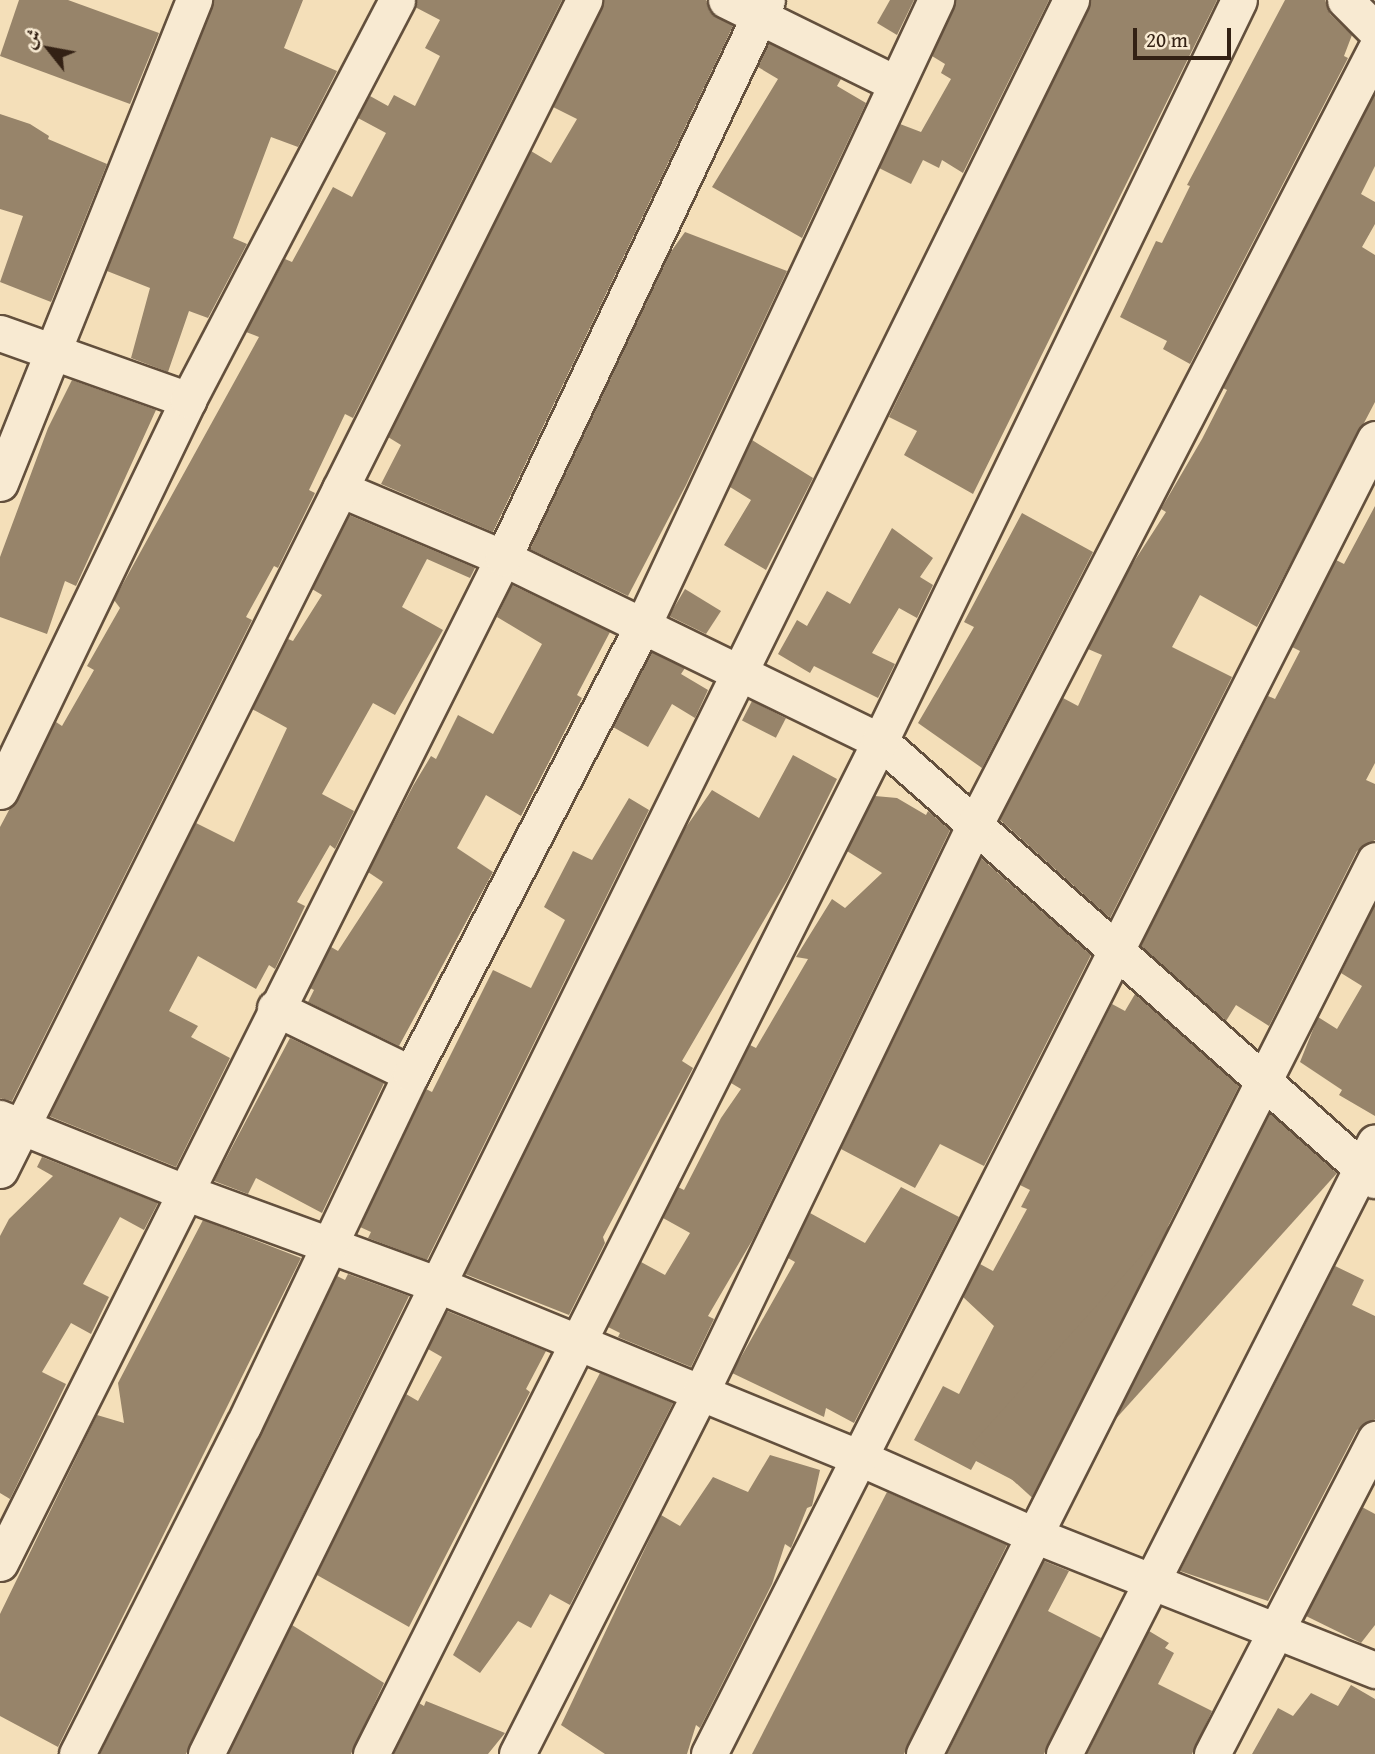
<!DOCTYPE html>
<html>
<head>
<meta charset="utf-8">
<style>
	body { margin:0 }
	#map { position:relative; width:1375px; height:1754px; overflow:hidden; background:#f4dfb9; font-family:"Gentium Book Plus",Amiri,serif }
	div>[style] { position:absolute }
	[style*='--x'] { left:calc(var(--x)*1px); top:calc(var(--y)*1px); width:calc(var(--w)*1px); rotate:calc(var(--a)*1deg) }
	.building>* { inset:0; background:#97846a; transform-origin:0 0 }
	.roads { filter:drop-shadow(2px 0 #63503d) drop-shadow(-2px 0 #63503d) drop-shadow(0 2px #63503d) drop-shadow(0 -2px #63503d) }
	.minor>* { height:35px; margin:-17.5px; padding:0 17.5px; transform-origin:17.5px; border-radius:17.5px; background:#f8ead2 }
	span { translate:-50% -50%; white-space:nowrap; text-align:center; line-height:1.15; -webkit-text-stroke:5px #f8ead2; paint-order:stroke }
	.north { position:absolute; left:14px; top:14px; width:70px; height:70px; -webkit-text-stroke:5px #f8ead2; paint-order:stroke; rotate:301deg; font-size:19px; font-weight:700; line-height:28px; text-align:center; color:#332114 }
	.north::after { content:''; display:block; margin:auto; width:24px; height:32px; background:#332114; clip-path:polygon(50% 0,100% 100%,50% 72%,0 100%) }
	.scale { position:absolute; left:1133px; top:28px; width:98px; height:32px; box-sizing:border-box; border:4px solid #332114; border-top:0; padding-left:9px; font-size:21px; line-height:24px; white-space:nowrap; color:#332114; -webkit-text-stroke:5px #f8ead2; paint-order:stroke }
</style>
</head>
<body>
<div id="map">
	<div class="building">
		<div style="clip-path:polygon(19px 0,68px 0,159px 33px,130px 104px,0 56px)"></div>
		<div style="clip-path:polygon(214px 0,303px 0,284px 48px,337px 71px,298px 147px,271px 137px,233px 238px,247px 244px,208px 318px,189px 311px,168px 372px,131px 358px,150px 288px,107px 271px)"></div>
		<div style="clip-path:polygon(417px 0,562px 0,353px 418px,345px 414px,309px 490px,315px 493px,278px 568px,274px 566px,246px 617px,252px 620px,12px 1101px,0 1098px,0 827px,56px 722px,62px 726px,94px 670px,87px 666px,120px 608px,114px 600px,259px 337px,246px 332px,285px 259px,292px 262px,333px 187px,352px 197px,386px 133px,358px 118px,370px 96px,388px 106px,394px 95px,415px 106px,440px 56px,425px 48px,440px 20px,415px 7px)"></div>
		<div style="clip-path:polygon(604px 0,706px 0,710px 12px,733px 26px,493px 532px,381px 484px,401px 445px,388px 437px,531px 151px,551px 163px,577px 119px,553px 107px)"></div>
		<div style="clip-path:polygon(890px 0,914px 0,897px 35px,877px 23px)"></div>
		<div style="clip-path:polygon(956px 0,1049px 0,963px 173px,942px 160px,939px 168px,923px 160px,911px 184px,879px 168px,900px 124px,921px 132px,951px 79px,941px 73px,945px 64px,932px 56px)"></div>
		<div style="clip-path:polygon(1091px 0,1217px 0,973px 494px,904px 455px,917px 431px,889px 417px)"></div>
		<div style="clip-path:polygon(1285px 0,1325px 0,1330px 14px,1352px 35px,1344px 56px,1348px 58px,1190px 364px,1163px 349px,1167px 341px,1120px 317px,1156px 241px,1162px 243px,1190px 186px,1187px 185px)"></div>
		<div style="clip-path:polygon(769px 43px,841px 79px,837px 86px,866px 103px,802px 238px,712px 187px,778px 79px,758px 67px)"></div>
		<div style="clip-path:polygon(1375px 94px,1375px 166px,1361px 194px,1375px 202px,1375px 224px,1362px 247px,1375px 255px,1375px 402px,1257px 627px,1200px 595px,1172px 647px,1232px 677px,1110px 918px,1000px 820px,1063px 698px,1078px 706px,1102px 655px,1088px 649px,1128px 571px,1166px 512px,1161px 509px,1202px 439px,1227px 390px,1223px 388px)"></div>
		<div style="clip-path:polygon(0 114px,30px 124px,49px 136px,48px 139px,107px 164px,51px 302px,0 282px,23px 216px,0 209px)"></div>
		<div style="clip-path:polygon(685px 232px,787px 271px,686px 485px,628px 596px,530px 549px,670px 253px)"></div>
		<div style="clip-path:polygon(72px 380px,156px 410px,76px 586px,65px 581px,47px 634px,0 617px,0 557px,48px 428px)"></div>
		<div style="clip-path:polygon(752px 440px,813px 478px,766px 570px,724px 545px,751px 500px,730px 487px)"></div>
		<div style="clip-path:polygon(1375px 506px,1375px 763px,1366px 780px,1375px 784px,1375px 840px,1357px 851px,1269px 1026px,1236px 1005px,1226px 1021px,1141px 946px,1268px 696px,1275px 699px,1300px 651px,1292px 647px,1336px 560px,1344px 564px)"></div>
		<div style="clip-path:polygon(1022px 513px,1093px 552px,982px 768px,918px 723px,974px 627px,964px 622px)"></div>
		<div style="clip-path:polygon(349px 515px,475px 568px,470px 578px,427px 559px,402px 607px,443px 630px,395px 715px,373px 703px,322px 794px,354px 811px,335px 849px,330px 845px,297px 902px,305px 906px,275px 969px,269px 965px,256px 989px,198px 956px,169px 1011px,198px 1026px,191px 1037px,230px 1058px,176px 1167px,49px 1116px,196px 823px,234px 842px,287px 728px,252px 709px,288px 639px,293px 641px,322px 595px,312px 589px)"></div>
		<div style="clip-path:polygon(892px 528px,933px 558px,920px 577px,933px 585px,917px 618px,899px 608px,872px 653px,895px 664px,878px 698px,814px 666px,810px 673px,778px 654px,797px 620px,807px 626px,827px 591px,850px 604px)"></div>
		<div style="clip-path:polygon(512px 585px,610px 632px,577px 695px,582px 698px,521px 816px,486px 795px,457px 848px,493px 872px,399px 1046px,308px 1002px,314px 990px,310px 988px,331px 947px,338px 951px,383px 882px,368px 872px,413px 786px,431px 756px,436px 759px,458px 715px,493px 734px,542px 644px,497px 617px)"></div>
		<div style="clip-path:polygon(685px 589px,721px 611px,706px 634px,669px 616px)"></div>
		<div style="clip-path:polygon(652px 652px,685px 668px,681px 674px,708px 690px,695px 718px,672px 704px,648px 747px,613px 727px)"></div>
		<div style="left:752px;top:701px;width:38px;height:22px;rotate:27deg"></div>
		<div style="clip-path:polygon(793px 755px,837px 779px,788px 879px,682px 1061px,693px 1068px,603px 1237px,605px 1243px,569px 1315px,465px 1274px,684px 830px,712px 790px,759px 818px)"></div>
		<div style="clip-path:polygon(875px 796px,897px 798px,926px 815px,928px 811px,950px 830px,753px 1239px,708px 1316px,714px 1319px,691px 1367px,618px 1337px,620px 1333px,608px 1327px,641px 1262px,665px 1275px,690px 1233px,663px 1218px,678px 1187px,684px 1190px,721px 1118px,741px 1089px,731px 1083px,750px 1045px,756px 1048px,808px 959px,796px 957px,832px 899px,845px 908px,882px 873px,847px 851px)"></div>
		<div style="clip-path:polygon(629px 798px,649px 810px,427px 1260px,368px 1238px,371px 1232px,360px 1227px,426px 1089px,432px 1092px,493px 970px,531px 988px,565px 920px,544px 907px,573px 851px,592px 860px)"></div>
		<div style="clip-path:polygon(981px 858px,1091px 955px,984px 1166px,940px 1144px,915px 1188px,841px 1149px)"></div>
		<div style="clip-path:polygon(1375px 905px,1375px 1116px,1339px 1095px,1342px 1090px,1300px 1062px,1318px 1017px,1337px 1029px,1362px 986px,1341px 973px)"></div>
		<div style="clip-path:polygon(1135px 994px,1239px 1086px,1034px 1491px,976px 1461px,971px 1470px,914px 1440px,943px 1386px,959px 1394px,994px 1326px,963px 1297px,980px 1264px,993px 1271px,1027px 1209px,1021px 1207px,1030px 1190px,1020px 1185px,1112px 1004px,1125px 1011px)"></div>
		<div style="clip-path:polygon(290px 1038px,384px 1083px,322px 1213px,256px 1178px,248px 1194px,214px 1181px)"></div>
		<div style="left:1270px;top:1113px;width:90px;height:445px;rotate:42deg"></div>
		<div style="clip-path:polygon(42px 1157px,158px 1203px,144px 1230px,120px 1217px,83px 1284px,109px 1297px,91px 1334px,71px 1323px,42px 1372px,66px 1384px,10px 1499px,0 1493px,0 1236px,9px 1219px,53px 1176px,37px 1167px)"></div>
		<div style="clip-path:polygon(901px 1187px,959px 1217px,854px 1423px,826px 1408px,824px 1417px,732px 1373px,795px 1262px,788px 1258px,810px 1213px,865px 1243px)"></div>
		<div style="clip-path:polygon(203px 1220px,301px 1258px,58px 1747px,0 1716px,0 1614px,97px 1415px,124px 1423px,118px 1383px)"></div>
		<div style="clip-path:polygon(1335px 1266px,1364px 1280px,1352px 1305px,1375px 1316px,1375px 1419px,1357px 1430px,1268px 1601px,1180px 1571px)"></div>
		<div style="clip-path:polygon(348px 1274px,409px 1296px,186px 1754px,100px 1754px,337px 1276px,345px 1280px)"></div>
		<div style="clip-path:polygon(447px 1311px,546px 1351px,526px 1389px,530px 1392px,409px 1627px,317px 1575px,406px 1394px,418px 1401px,442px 1357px,428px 1349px)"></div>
		<div style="clip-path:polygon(600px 1373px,673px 1403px,570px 1605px,550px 1594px,531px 1628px,518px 1621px,480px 1673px,453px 1655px)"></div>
		<div style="clip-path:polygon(770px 1455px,820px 1470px,812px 1506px,807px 1508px,791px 1548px,785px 1544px,772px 1584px,700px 1728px,696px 1725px,687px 1754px,605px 1754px,561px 1725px,661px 1515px,680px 1526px,713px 1477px,748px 1492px)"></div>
		<div style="clip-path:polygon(887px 1492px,1007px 1545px,904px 1754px,752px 1754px)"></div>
		<div style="clip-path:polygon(1362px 1507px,1375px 1514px,1375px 1625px,1361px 1643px,1306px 1616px)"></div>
		<div style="clip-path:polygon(1044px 1561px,1069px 1571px,1048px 1611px,1101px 1638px,1044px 1754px,947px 1754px)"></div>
		<div style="clip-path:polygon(292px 1625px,384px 1683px,351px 1754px,228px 1754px)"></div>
		<div style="clip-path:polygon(1149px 1631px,1169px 1643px,1165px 1648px,1174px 1653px,1158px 1684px,1212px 1711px,1192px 1754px,1087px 1754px)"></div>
		<div style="clip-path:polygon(1351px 1685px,1375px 1699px,1375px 1754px,1252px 1754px,1278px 1708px,1293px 1716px,1311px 1693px,1338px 1706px)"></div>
		<div style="clip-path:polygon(426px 1701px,505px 1733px,488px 1754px,394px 1754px,419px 1703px,424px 1706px)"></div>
	</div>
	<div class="roads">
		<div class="minor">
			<div style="--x:726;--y:0;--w:188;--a:26.2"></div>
			<div style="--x:1345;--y:0;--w:42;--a:45"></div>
			<div style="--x:0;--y:333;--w:200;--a:19.6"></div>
			<div style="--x:0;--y:483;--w:521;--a:-68.12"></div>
			<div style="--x:340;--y:489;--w:177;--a:22.9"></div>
			<div style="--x:503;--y:558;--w:419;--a:25.9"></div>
			<div style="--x:880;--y:741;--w:662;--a:41.57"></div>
			<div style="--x:0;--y:791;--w:434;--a:-64.3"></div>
			<div style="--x:188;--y:400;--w:451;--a:-62.4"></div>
			<div style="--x:275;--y:1008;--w:151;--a:25.9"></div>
			<div style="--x:0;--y:1118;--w:201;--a:21.9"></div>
			<div style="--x:187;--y:1193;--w:267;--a:20.1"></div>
			<div style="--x:438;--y:1285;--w:456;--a:22.3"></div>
			<div style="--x:860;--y:1458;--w:190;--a:23.9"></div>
			<div style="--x:1034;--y:1535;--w:367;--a:21.6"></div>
			<div style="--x:0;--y:1170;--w:1308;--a:-63.47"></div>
			<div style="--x:0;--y:1563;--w:1124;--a:-63.41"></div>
			<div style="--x:503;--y:558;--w:617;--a:-64.68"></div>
			<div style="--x:77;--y:1754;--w:368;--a:-63.2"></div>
			<div style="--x:243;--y:1426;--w:390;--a:-64.5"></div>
			<div style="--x:411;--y:1074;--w:503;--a:-62.67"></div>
			<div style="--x:642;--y:627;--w:693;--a:-64.88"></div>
			<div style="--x:206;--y:1754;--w:1956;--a:-63.75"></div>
			<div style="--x:371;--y:1754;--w:1134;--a:-63.32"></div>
			<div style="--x:880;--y:741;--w:823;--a:-64.15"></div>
			<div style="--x:517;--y:1754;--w:406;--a:-63.1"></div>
			<div style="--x:701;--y:1392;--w:628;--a:-64.25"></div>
			<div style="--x:974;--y:826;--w:873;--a:-62.67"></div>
			<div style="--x:709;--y:1754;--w:1474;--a:-63.14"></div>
			<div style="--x:924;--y:1754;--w:1001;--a:-63.23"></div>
			<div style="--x:1064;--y:1754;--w:686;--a:-63.06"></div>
			<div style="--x:1212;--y:1754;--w:355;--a:-62.6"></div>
		</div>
	</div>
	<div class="north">ش</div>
	<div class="scale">20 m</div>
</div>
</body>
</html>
